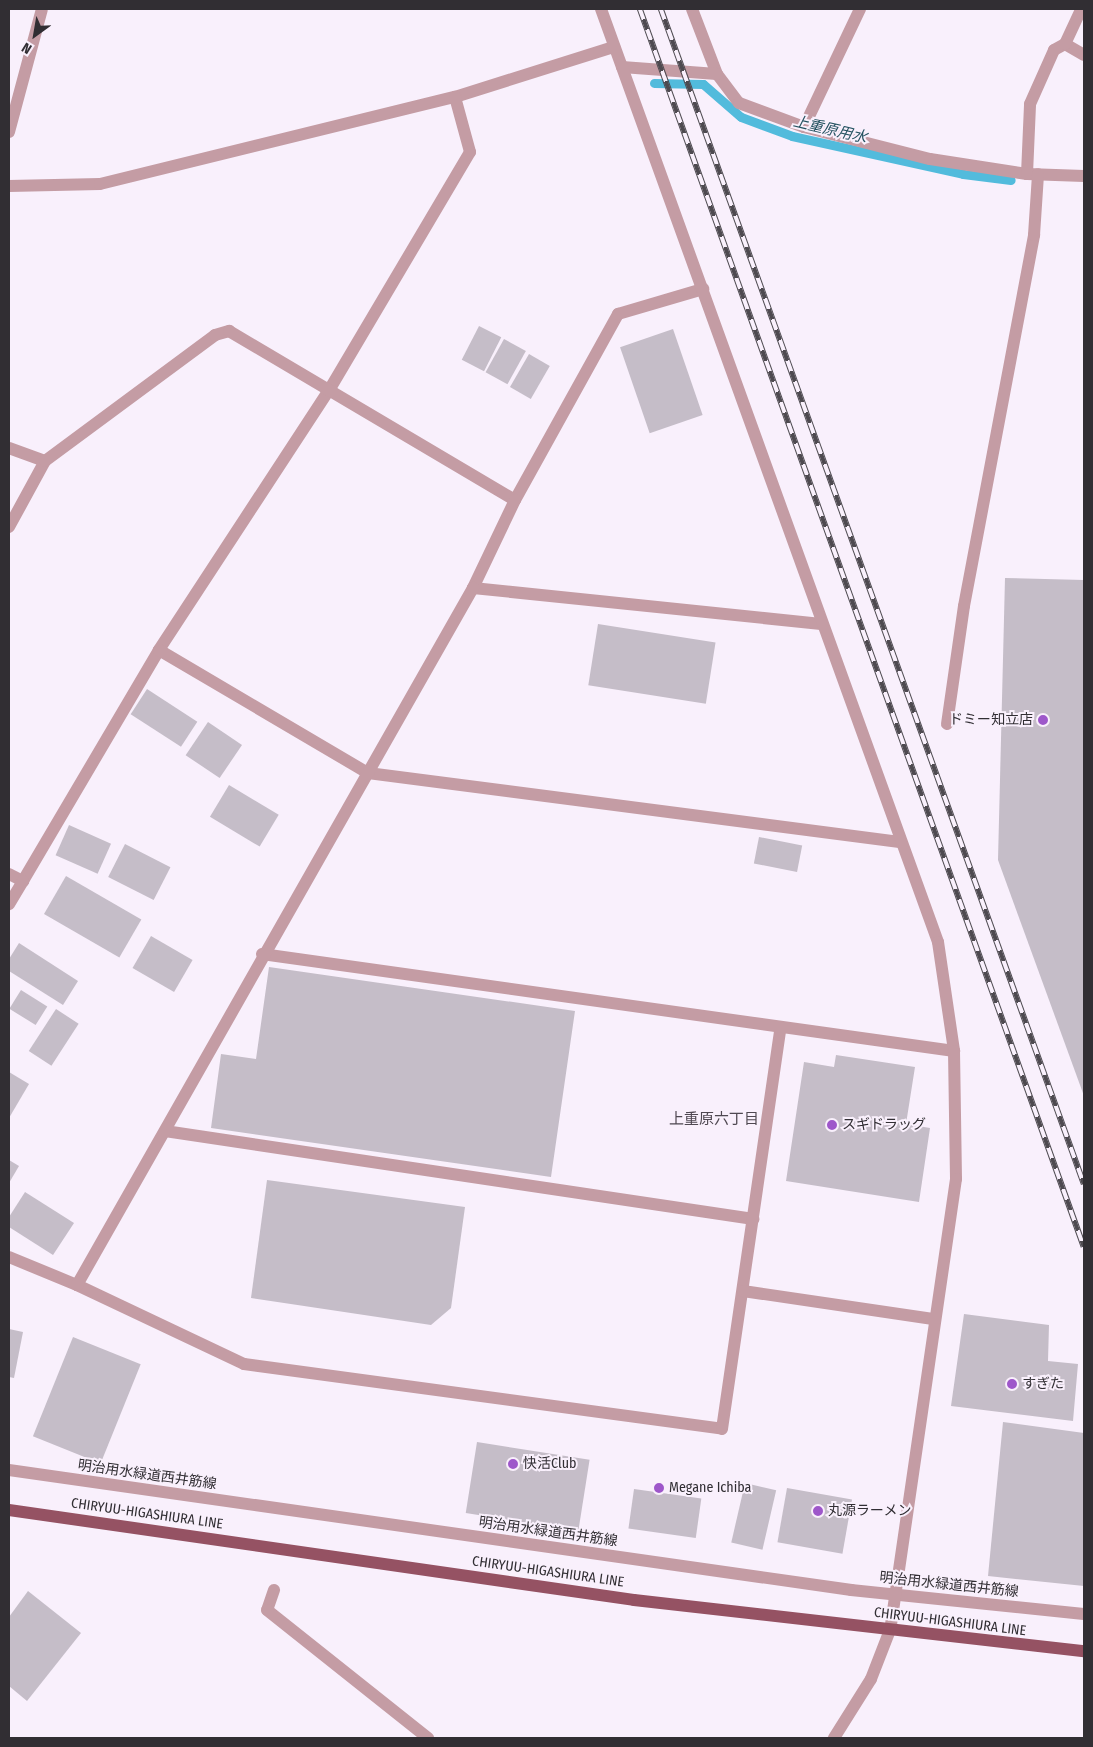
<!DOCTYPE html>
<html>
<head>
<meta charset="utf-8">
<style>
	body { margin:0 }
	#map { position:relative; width:1093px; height:1747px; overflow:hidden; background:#f9f0fc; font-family:"Fira Sans Condensed","Noto Sans JP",sans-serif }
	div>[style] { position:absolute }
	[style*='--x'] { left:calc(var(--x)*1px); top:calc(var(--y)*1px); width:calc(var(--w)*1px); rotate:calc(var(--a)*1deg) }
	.stream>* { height:9px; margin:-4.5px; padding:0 4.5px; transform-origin:4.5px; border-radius:4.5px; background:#52bbdc }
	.building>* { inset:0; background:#c5bdc8; transform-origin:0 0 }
	.service>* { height:12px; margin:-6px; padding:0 6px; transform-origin:6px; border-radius:6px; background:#c49ca4 }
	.pedestrian>* { height:12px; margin:-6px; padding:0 6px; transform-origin:6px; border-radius:6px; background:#c49ca4 }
	.minor>* { height:12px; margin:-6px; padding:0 6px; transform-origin:6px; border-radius:6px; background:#c49ca4 }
	.tertiary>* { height:12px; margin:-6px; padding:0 6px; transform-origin:6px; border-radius:6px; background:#c49ca4 }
	.primary>* { height:12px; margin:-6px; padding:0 6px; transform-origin:6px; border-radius:6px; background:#955263 }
	.rail>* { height:5.5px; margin-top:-2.75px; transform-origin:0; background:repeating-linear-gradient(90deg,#f9f0fc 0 11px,#4e4a50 0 22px); box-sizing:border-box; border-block:1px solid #4e4a50 }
	.dots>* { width:14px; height:14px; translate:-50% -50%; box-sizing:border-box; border:2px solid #f9f0fc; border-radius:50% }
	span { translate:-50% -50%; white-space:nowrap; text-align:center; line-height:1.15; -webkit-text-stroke:4px #f9f0fc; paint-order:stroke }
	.poi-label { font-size:14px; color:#312e33 }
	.right { translate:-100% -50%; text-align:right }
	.left { translate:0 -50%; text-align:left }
	.street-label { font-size:14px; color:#312e33 }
	.water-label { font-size:15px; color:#245260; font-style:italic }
	.neighbourhood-label { font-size:15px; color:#4f4851 }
	.frame { position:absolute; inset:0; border:10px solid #312e33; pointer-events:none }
	.north { position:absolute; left:10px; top:10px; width:50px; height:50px; -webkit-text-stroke:4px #f9f0fc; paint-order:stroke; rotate:212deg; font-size:14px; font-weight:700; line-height:20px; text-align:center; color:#312e33 }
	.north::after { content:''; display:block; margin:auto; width:18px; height:22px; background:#312e33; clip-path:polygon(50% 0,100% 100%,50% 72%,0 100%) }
</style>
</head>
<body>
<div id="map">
	<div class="stream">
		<div style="--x:654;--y:83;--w:49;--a:1.2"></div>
		<div style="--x:703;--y:84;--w:50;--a:41"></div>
		<div style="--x:741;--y:117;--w:54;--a:20.4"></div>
		<div style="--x:792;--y:136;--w:175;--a:12.5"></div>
		<div style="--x:963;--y:174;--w:48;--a:7.1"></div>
	</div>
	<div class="building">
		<div style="left:479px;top:326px;width:25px;height:38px;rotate:27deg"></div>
		<div style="left:673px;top:329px;width:91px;height:56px;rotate:71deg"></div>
		<div style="left:504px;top:339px;width:25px;height:38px;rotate:29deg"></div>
		<div style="left:529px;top:354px;width:24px;height:38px;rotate:30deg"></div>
		<div style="clip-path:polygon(1005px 578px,1084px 580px,1084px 1096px,998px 860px)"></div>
		<div style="left:598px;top:624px;width:119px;height:62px;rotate:9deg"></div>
		<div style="left:147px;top:689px;width:60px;height:30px;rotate:33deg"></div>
		<div style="left:208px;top:722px;width:41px;height:40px;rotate:34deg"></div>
		<div style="left:229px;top:785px;width:58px;height:37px;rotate:31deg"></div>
		<div style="left:69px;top:825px;width:46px;height:33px;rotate:24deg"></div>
		<div style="left:759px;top:837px;width:44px;height:27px;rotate:11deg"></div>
		<div style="left:125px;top:844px;width:51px;height:37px;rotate:27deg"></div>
		<div style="left:66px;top:876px;width:87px;height:44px;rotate:30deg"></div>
		<div style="left:151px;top:936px;width:48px;height:37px;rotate:30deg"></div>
		<div style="clip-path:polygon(19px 943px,78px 981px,63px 1005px,9px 971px,9px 959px)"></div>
		<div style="clip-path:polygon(269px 967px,575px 1011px,551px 1177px,211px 1128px,221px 1054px,256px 1059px)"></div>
		<div style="left:21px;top:990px;width:31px;height:22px;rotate:32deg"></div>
		<div style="left:56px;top:1009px;width:27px;height:50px;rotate:33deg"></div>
		<div style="clip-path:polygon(836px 1055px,915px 1067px,906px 1124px,930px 1128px,919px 1202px,786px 1181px,804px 1062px,834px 1067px)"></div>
		<div style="clip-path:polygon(9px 1072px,29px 1084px,9px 1118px)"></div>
		<div style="clip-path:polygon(9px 1160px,19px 1166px,9px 1183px)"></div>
		<div style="clip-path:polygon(267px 1180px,465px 1207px,451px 1308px,431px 1325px,251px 1298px)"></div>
		<div style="clip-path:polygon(25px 1192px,74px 1223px,53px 1255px,9px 1227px,9px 1217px)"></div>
		<div style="clip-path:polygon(964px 1314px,1049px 1325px,1048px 1361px,1078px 1364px,1073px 1421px,951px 1406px)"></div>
		<div style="clip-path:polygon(9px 1329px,23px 1332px,14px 1378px,9px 1377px)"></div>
		<div style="left:73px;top:1337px;width:73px;height:107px;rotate:22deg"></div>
		<div style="clip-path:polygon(1003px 1422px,1084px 1433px,1084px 1586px,988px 1576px)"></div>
		<div style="left:477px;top:1442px;width:114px;height:72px;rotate:9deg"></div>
		<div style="left:745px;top:1483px;width:32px;height:61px;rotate:13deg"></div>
		<div style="left:787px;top:1488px;width:66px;height:55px;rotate:10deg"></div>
		<div style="left:634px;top:1489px;width:68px;height:40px;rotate:8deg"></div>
		<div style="clip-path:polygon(28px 1591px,81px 1633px,27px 1701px,9px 1686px,9px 1617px)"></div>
	</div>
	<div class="service">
		<div style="--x:165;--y:1131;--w:595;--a:8.51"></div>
		<div style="--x:77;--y:1285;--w:185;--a:25.3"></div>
		<div style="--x:244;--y:1364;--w:482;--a:7.7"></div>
		<div style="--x:722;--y:1429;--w:406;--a:-81.7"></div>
		<div style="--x:743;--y:1291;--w:192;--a:8.4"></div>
	</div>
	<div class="pedestrian">
		<div style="--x:9;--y:1470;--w:851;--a:8.11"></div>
		<div style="--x:851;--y:1590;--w:234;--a:5.9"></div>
	</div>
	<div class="minor">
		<div style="--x:692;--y:9;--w:70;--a:69"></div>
		<div style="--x:717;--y:74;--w:36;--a:53"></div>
		<div style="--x:739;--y:103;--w:69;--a:20.3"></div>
		<div style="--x:804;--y:127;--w:130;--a:14.3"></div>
		<div style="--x:930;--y:159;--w:98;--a:8.8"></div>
		<div style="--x:1027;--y:174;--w:57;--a:2"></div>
		<div style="--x:1065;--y:44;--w:22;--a:30"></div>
		<div style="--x:622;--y:67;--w:95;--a:4.2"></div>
		<div style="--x:455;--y:97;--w:167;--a:-17.5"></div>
		<div style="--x:804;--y:127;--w:131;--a:-64.6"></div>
		<div style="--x:9;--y:132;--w:127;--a:-75"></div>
		<div style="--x:1027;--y:174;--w:70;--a:-87.5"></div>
		<div style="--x:1030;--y:104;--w:59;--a:-66"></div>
		<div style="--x:1054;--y:50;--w:13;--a:-29"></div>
		<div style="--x:1065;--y:44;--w:38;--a:-65"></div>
		<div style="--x:9;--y:186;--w:91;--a:-1.3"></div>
		<div style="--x:100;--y:184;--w:366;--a:-13.8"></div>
		<div style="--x:455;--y:97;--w:57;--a:74.7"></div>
		<div style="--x:470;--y:152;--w:277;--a:120.6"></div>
		<div style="--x:329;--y:390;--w:311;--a:123.2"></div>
		<div style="--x:159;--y:650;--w:268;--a:120.5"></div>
		<div style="--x:9;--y:448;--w:38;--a:20"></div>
		<div style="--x:515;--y:500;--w:213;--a:-61"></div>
		<div style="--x:618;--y:314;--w:89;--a:-16.4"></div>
		<div style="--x:9;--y:527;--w:75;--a:-61.4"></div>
		<div style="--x:45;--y:461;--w:212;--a:-36.5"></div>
		<div style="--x:215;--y:335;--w:15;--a:-16"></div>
		<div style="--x:229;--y:331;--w:332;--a:30.6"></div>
		<div style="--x:515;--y:500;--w:98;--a:115.5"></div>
		<div style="--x:473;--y:588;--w:350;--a:5.9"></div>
		<div style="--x:159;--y:650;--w:243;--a:30.5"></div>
		<div style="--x:368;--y:773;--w:536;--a:7.39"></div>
		<div style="--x:947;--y:724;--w:119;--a:-81.8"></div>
		<div style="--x:964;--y:606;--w:378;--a:-79.3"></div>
		<div style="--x:1034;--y:235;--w:61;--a:-86.2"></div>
		<div style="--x:9;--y:874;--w:16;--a:27"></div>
		<div style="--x:23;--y:881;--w:27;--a:121"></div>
		<div style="--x:262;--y:954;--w:699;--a:7.98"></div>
		<div style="--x:9;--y:1257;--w:74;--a:22.4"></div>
		<div style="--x:77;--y:1285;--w:802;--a:-60.4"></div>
		<div style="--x:274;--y:1590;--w:21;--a:109"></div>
		<div style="--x:267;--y:1610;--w:206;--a:38.5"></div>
	</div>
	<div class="tertiary">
		<div style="--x:601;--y:9;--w:992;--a:70.14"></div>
		<div style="--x:938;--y:942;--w:110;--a:81.6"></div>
		<div style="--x:954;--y:1051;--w:128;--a:89.1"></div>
		<div style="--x:956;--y:1179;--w:456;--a:98.3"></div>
		<div style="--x:890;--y:1630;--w:53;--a:111.2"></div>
		<div style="--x:871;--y:1679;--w:70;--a:122.1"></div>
	</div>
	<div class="primary">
		<div style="--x:9;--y:1510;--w:631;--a:8.19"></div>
		<div style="--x:634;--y:1600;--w:453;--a:6.5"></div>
	</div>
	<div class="rail">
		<div style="--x:640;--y:9;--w:1315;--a:70.27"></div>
		<div style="--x:661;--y:9;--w:1249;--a:70.2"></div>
	</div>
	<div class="dots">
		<div style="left:1043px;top:720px;background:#9e57ca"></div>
		<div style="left:832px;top:1125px;background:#9e57ca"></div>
		<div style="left:1012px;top:1384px;background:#9e57ca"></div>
		<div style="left:513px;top:1464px;background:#9e57ca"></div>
		<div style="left:659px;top:1488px;background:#9e57ca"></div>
		<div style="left:818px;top:1511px;background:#9e57ca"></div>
	</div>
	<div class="poi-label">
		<span class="right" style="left:1033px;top:720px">ドミー知立店</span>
		<span class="left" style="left:842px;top:1125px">スギドラッグ</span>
		<span class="left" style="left:1022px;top:1384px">すぎた</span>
		<span class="left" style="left:523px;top:1464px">快活Club</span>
		<span class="left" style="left:669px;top:1488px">Megane Ichiba</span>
		<span class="left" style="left:828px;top:1511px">丸源ラーメン</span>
	</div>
	<div class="street-label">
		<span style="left:147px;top:1475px;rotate:8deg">明治用水緑道西井筋線</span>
		<span style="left:147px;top:1514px;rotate:8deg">CHIRYUU-HIGASHIURA LINE</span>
		<span style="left:548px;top:1532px;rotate:8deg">明治用水緑道西井筋線</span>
		<span style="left:548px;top:1572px;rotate:8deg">CHIRYUU-HIGASHIURA LINE</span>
		<span style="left:949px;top:1585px;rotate:6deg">明治用水緑道西井筋線</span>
		<span style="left:950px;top:1622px;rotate:7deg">CHIRYUU-HIGASHIURA LINE</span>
	</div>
	<div class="water-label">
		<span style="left:830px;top:130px;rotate:13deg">上重原用水</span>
	</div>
	<div class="neighbourhood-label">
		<span style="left:714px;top:1120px">上重原六丁目</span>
	</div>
	<div class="frame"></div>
	<div class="north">N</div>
</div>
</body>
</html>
